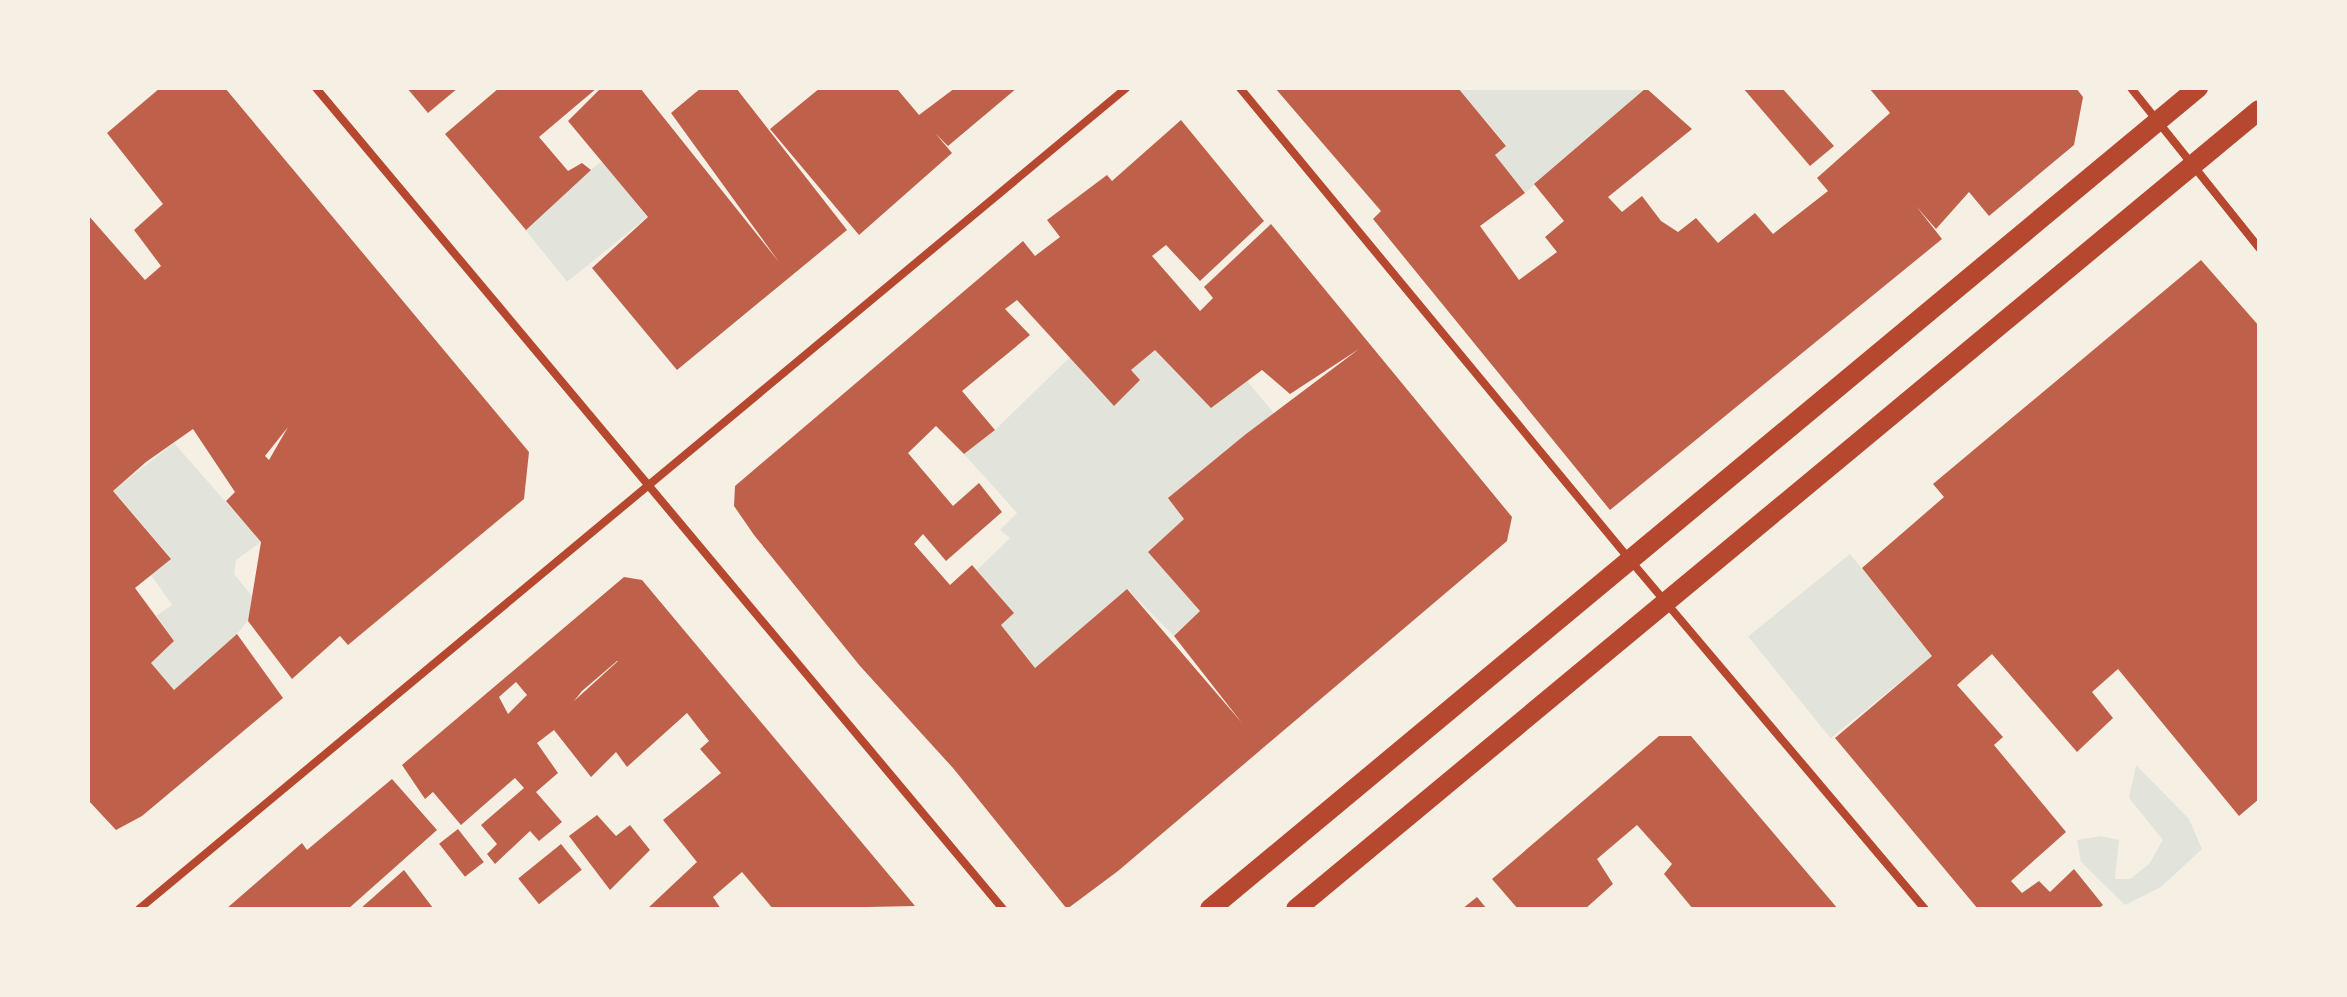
<!DOCTYPE html>
<html>
<head>
<meta charset="utf-8">
<style>
	body { margin:0 }
	#map { position:relative; width:2347px; height:997px; overflow:hidden; background:#f6efe4; font-family:Roboto,sans-serif }
	div>[style] { position:absolute }
	[style*='--x'] { left:calc(var(--x)*1px); top:calc(var(--y)*1px); width:calc(var(--w)*1px); rotate:calc(var(--a)*1deg) }
	.green>* { inset:0; background:#e2e4dc; transform-origin:0 0 }
	.building>* { inset:0; background:#bf614a; transform-origin:0 0 }
	.minor>* { height:8px; margin:-4px; padding:0 4px; transform-origin:4px; border-radius:4px; background:#b5482f }
	.primary>* { height:20px; margin:-10px; padding:0 10px; transform-origin:10px; border-radius:10px; background:#b5482f }
	span { translate:-50% -50%; white-space:nowrap; text-align:center; line-height:1.15; -webkit-text-stroke:6px #f6efe4; paint-order:stroke }
	.frame { position:absolute; inset:0; border:90px solid #f6efe4; pointer-events:none }
</style>
</head>
<body>
<div id="map">
	<div class="green">
		<div style="clip-path:polygon(1458px 88px,1646px 88px,1525px 193px,1495px 155px,1506px 145px)"></div>
		<div style="left:602px;top:161px;width:72px;height:103px;rotate:51deg"></div>
		<div style="clip-path:polygon(1155px 350px,1247px 381px,1274px 413px,1169px 498px,1184px 519px,1148px 552px,1200px 611px,1174px 636px,1127px 589px,1035px 668px,1001px 625px,1013px 612px,977px 570px,1010px 538px,1000px 530px,1017px 513px,964px 454px,995px 430px,1070px 357px,1131px 370px)"></div>
		<div style="clip-path:polygon(174px 443px,261px 542px,236px 560px,234px 574px,260px 606px,237px 634px,174px 690px,151px 663px,174px 641px,156px 616px,172px 605px,151px 575px,171px 558px,113px 491px)"></div>
		<div style="left:1850px;top:554px;width:131px;height:131px;rotate:51deg"></div>
		<div style="clip-path:polygon(2136px 765px,2189px 819px,2202px 849px,2161px 887px,2125px 905px,2081px 862px,2077px 840px,2101px 836px,2119px 840px,2115px 879px,2130px 879px,2149px 864px,2163px 840px,2129px 798px)"></div>
	</div>
	<div class="building">
		<div style="clip-path:polygon(evenodd,160px 88px,225px 88px,529px 452px,524px 499px,348px 645px,340px 636px,292px 679px,248px 621px,261px 542px,226px 501px,235px 492px,193px 429px,146px 462px,113px 491px,171px 559px,135px 588px,174px 641px,151px 663px,174px 690px,237px 634px,283px 698px,142px 816px,116px 830px,88px 800px,88px 215px,145px 280px,161px 266px,134px 230px,163px 204px,107px 133px,160px 88px,288px 427px,269px 460px,265px 456px,288px 427px)"></div>
		<div style="clip-path:polygon(407px 88px,458px 88px,428px 113px)"></div>
		<div style="clip-path:polygon(499px 88px,597px 88px,539px 137px,568px 171px,582px 163px,591px 170px,526px 230px,445px 134px)"></div>
		<div style="clip-path:polygon(601px 88px,640px 88px,779px 262px,671px 113px,701px 88px,736px 88px,847px 230px,677px 370px,592px 268px,648px 217px,568px 121px)"></div>
		<div style="clip-path:polygon(820px 88px,900px 88px,898px 90px,919px 115px,955px 88px,1017px 88px,948px 146px,935px 133px,952px 153px,859px 235px,770px 129px)"></div>
		<div style="clip-path:polygon(1275px 88px,1458px 88px,1506px 146px,1495px 155px,1525px 193px,1480px 226px,1519px 280px,1557px 252px,1545px 237px,1564px 221px,1534px 184px,1646px 88px,1692px 129px,1608px 197px,1622px 212px,1642px 196px,1661px 221px,1678px 232px,1696px 218px,1718px 243px,1755px 213px,1773px 234px,1828px 191px,1817px 178px,1890px 113px,1869px 88px,2076px 88px,2083px 97px,2074px 145px,1989px 216px,1969px 192px,1936px 229px,1916px 206px,1942px 239px,1610px 510px,1373px 219px,1381px 211px)"></div>
		<div style="clip-path:polygon(1743px 88px,1782px 88px,1834px 146px,1810px 166px)"></div>
		<div style="clip-path:polygon(evenodd,1181px 120px,1264px 221px,1200px 281px,1166px 245px,1152px 256px,1200px 311px,1213px 298px,1204px 287px,1271px 224px,1512px 517px,1507px 541px,1118px 871px,1067px 909px,953px 768px,860px 666px,754px 535px,734px 506px,735px 486px,1023px 241px,1035px 256px,1060px 237px,1047px 220px,1107px 175px,1112px 181px,1181px 120px,1017px 300px,1114px 406px,1140px 380px,1131px 370px,1155px 350px,1211px 408px,1262px 370px,1290px 394px,1359px 349px,1246px 434px,1168px 498px,1184px 519px,1148px 552px,1200px 611px,1174px 636px,1242px 723px,1127px 589px,1035px 668px,1001px 625px,1014px 613px,972px 565px,950px 585px,914px 544px,923px 534px,946px 561px,1002px 512px,979px 483px,953px 506px,908px 453px,936px 426px,964px 454px,995px 430px,962px 391px,1030px 335px,1005px 309px,1017px 300px)"></div>
		<div style="clip-path:polygon(2201px 260px,2259px 326px,2259px 799px,2239px 816px,2118px 669px,2092px 692px,2113px 718px,2077px 752px,1992px 654px,1957px 685px,2003px 737px,1994px 745px,2066px 832px,2011px 881px,2022px 893px,2039px 881px,2050px 892px,2074px 869px,2103px 905px,2098px 909px,1978px 909px,1835px 738px,1932px 656px,1862px 568px,1944px 497px,1933px 484px)"></div>
		<div style="clip-path:polygon(evenodd,624px 577px,642px 580px,915px 906px,773px 909px,742px 872px,713px 897px,721px 909px,647px 909px,697px 862px,663px 820px,721px 773px,700px 749px,709px 741px,687px 713px,627px 767px,616px 752px,591px 777px,554px 730px,537px 743px,558px 773px,536px 792px,562px 822px,539px 841px,530px 831px,495px 864px,487px 854px,497px 844px,481px 825px,524px 788px,515px 778px,461px 825px,433px 792px,425px 799px,402px 765px,624px 577px,617px 661px,618px 661px,574px 701px,582px 691px,617px 661px,624px 577px,516px 682px,527px 695px,508px 714px,499px 697px,516px 682px)"></div>
		<div style="clip-path:polygon(1659px 736px,1691px 736px,1838px 909px,1693px 909px,1664px 874px,1672px 864px,1637px 825px,1597px 859px,1613px 884px,1585px 909px,1518px 909px,1492px 879px)"></div>
		<div style="clip-path:polygon(392px 779px,437px 830px,348px 909px,226px 909px,302px 843px,307px 850px)"></div>
		<div style="clip-path:polygon(597px 815px,616px 836px,630px 825px,650px 850px,610px 890px,569px 836px)"></div>
		<div style="left:458px;top:829px;width:42px;height:24px;rotate:52deg"></div>
		<div style="left:561px;top:844px;width:33px;height:55px;rotate:51deg"></div>
		<div style="clip-path:polygon(404px 870px,433px 908px,360px 909px)"></div>
		<div style="clip-path:polygon(1477px 897px,1487px 909px,1462px 909px)"></div>
	</div>
	<div class="minor">
		<div style="--x:316;--y:88;--w:1071;--a:50.08"></div>
		<div style="--x:1240;--y:88;--w:612;--a:50.43"></div>
		<div style="--x:1630;--y:560;--w:457;--a:49.8"></div>
		<div style="--x:2131;--y:88;--w:205;--a:51.3"></div>
		<div style="--x:139;--y:909;--w:1284;--a:-39.75"></div>
	</div>
	<div class="primary">
		<div style="--x:1210;--y:909;--w:1285;--a:-39.73"></div>
		<div style="--x:1296;--y:909;--w:1251;--a:-39.68"></div>
	</div>
	<div class="frame"></div>
</div>
</body>
</html>
